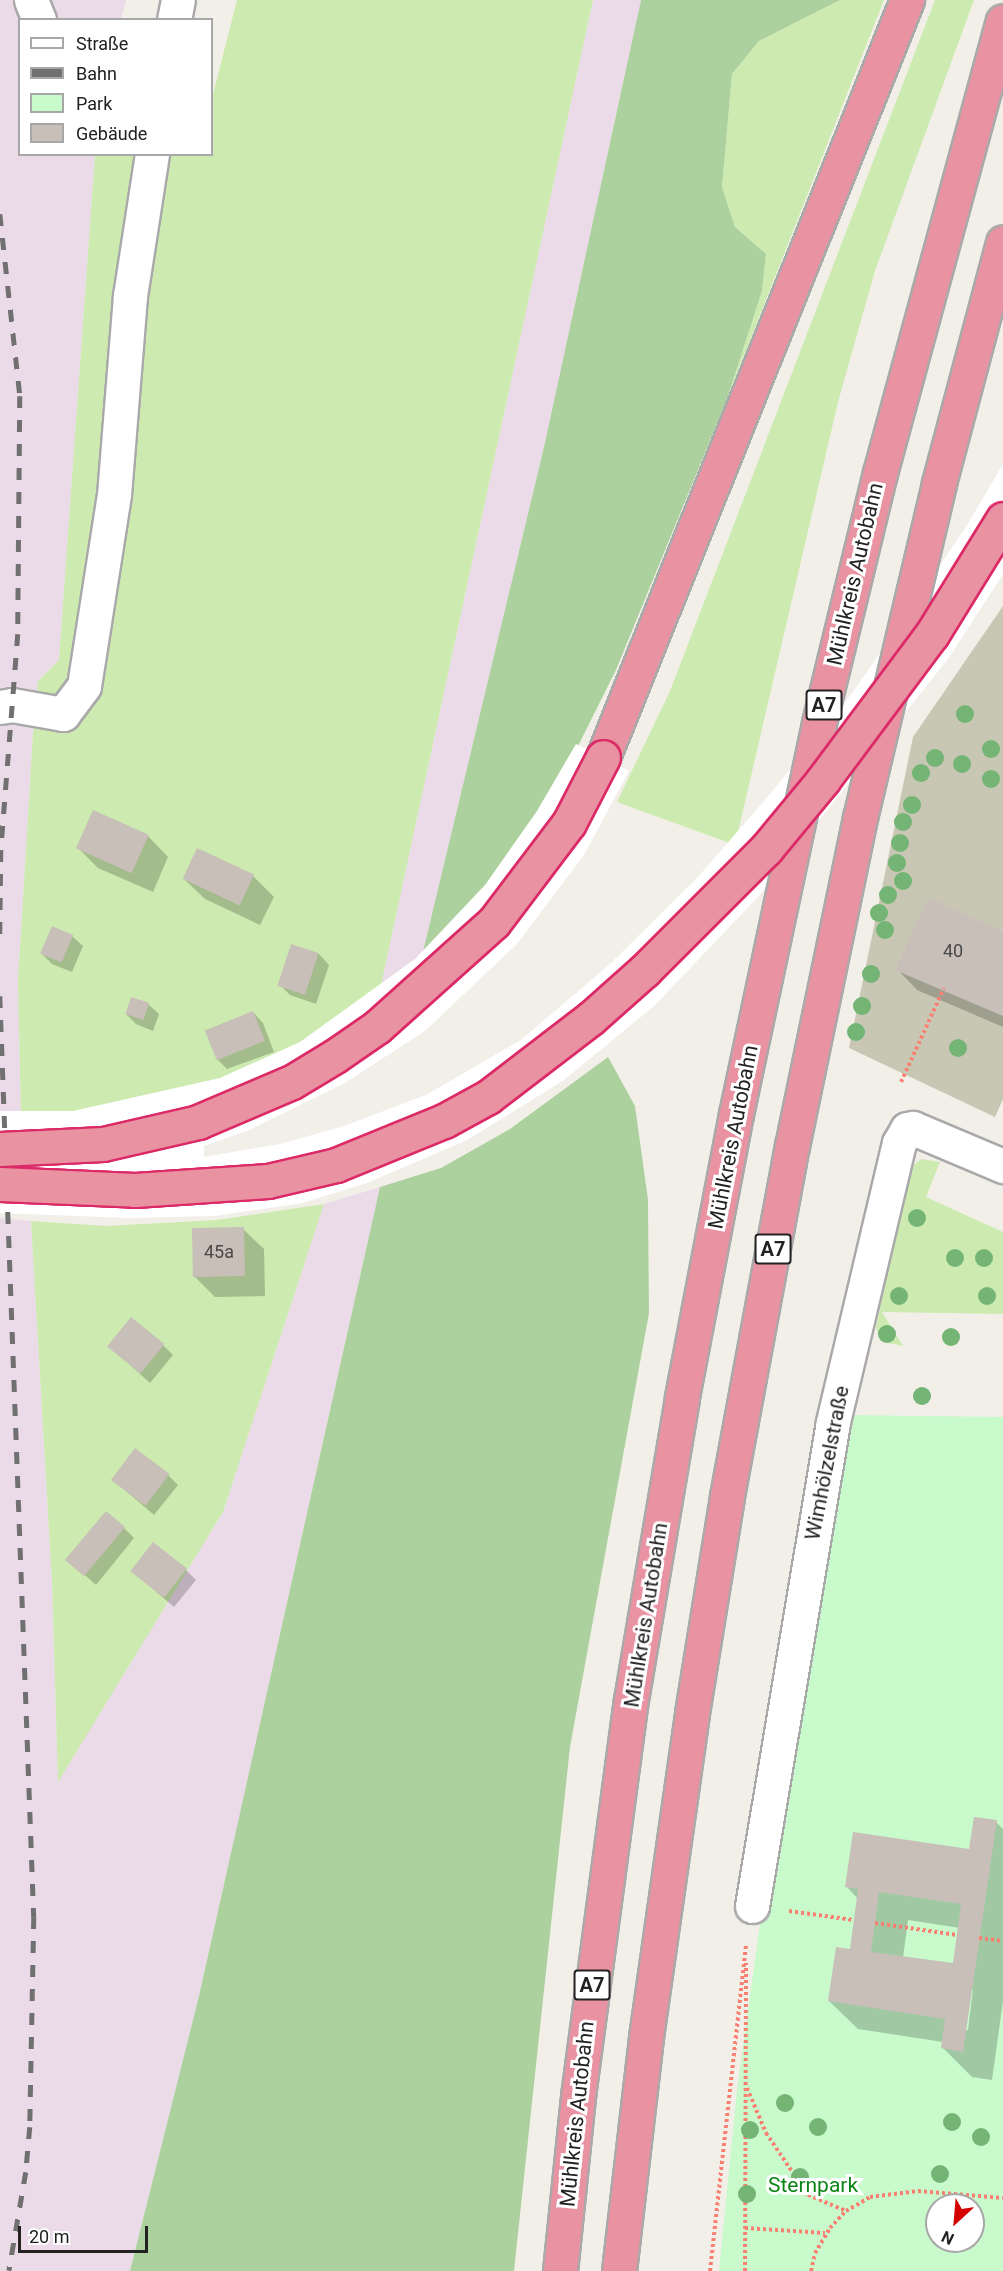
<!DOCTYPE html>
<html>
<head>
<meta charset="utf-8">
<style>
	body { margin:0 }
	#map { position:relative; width:1003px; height:2271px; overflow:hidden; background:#f2efe9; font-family:Roboto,sans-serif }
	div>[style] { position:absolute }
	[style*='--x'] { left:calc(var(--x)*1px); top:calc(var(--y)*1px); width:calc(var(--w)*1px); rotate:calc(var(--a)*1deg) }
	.industrial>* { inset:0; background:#ebdbe8 }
	.construction>* { inset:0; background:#c7c7b4 }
	.grass>* { inset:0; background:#cdebb0 }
	.forest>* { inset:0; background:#add19e }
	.park>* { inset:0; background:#c8facc }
	.pier>* { inset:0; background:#fff }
	.shadow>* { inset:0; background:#0003 }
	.building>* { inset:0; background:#c7bfb8; transform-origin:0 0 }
	.path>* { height:4px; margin-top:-2px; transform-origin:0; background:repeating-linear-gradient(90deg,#fa8072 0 3px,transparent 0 6px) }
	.roads { filter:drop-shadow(2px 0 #a9a9a9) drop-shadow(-2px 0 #a9a9a9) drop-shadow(0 2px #a9a9a9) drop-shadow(0 -2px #a9a9a9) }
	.minor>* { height:33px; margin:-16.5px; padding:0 16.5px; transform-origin:16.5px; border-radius:16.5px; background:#fff }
	.highway>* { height:33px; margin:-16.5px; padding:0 16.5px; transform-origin:16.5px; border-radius:16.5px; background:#e892a2 }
	.rail>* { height:4.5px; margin-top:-2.25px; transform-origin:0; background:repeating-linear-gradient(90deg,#707070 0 12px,transparent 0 24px) }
	.bridges { filter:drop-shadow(2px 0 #dc2a67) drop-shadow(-2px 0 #dc2a67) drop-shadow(0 2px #dc2a67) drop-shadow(0 -2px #dc2a67) }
	.highway-bridge>* { height:33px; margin:-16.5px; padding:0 16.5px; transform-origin:16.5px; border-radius:16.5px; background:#e892a2 }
	.trees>* { width:18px; height:18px; margin:-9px; border-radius:50%; background:#74b475 }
	span { translate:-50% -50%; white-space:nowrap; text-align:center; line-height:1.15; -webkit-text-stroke:6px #fff; paint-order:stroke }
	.number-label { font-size:18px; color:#4b4948 }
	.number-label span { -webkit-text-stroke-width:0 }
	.shield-label span { padding:2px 4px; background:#fff; border:2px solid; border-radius:4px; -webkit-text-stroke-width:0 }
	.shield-label { font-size:20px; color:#222; font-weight:700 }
	.street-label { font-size:21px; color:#222 }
	.park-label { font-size:21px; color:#0c8416 }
	.legend { position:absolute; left:18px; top:18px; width:195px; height:138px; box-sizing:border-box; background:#fff; border:2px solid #a7a7a7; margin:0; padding:8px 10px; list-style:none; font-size:18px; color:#222 }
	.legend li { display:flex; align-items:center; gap:12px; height:30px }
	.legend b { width:30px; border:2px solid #a7a7a7 }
	.north { position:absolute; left:925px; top:2193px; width:60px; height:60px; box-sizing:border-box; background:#fff; border:2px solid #a7a7a7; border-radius:50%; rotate:206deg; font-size:16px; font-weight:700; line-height:24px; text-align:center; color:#222 }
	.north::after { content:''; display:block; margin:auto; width:21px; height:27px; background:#d40000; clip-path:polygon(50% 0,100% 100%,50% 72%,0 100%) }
	.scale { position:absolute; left:18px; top:2226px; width:130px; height:27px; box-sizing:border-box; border:3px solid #222; border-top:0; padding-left:8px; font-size:18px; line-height:21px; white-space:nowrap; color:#222; -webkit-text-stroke:4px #fff; paint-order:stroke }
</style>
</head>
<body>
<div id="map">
	<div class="industrial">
		<div style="clip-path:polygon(0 0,126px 0,121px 19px,20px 20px,20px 154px,95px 155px,59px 660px,38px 681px,33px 733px,18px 981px,21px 1118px,0 1118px)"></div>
		<div style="clip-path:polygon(593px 0,641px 0,544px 447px,421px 960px,380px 990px)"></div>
		<div style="clip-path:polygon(380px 1187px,199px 1996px,130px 2271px,0 2271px,0 1218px,31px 1221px,52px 1582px,58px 1780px,223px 1512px,324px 1204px)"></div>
	</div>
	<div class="construction">
		<div style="clip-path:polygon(1003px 606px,1003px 1099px,995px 1117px,849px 1048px,913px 737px)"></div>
	</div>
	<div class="grass">
		<div style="clip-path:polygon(237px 0,593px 0,380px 990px,340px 1021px,252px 1073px,136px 1110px,21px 1118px,18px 981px,33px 733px,38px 681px,59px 660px,95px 155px,212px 154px,212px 98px)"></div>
		<div style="clip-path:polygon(840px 0,884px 0,727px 399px,762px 291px,766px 254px,735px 227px,722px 187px,732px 74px,759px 41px)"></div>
		<div style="clip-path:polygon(935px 0,974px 0,875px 271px,838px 402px,735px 845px,617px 802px,670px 691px)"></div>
		<div style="clip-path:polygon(921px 1159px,940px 1162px,926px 1197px,1003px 1232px,1003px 1314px,882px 1312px,903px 1346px,888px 1343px,879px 1337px,876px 1327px,908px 1169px)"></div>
		<div style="clip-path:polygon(324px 1204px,223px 1512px,58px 1782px,52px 1582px,31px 1221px,106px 1226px,217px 1220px)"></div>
	</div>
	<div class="forest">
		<div style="clip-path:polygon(641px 0,840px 0,759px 41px,732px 74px,722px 187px,735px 227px,766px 254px,762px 291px,727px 399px,616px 670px,562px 778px,503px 871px,421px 960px,544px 447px)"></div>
		<div style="clip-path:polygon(608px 1057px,635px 1106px,648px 1200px,649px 1313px,570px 1747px,514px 2271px,130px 2271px,199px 1996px,380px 1187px,441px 1168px,510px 1129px)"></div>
	</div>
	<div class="park">
		<div style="clip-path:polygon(evenodd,846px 1415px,1003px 1417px,1003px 2271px,719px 2271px,737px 2089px,770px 1852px,846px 1415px,937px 2205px,973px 2205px,973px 2241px,937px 2241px,937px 2205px)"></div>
	</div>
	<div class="pier">
		<div style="clip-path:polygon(1003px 464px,1003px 574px,948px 659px,757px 898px,654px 1006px,564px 1080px,467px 1140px,367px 1183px,302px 1203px,215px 1216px,129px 1218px,0 1213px,0 1111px,73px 1111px,220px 1078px,300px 1042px,415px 959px,485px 885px,537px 811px,576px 744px,629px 771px,584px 855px,517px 944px,425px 1031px,343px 1084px,249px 1130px,204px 1146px,204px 1157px,280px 1144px,344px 1126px,426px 1095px,521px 1040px,611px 963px,698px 877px,770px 794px,853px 692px,966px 527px)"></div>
	</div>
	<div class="shadow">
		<div style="clip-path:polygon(148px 836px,168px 857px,153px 892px,98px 868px,78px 848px)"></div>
		<div style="clip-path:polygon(198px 850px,253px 876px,274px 897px,260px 925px,205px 899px,184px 879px)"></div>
		<div style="clip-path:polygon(1003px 933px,1003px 1027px,917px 990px,897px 969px)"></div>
		<div style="clip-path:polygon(72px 936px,83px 946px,72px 972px,52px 964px,42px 954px)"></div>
		<div style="clip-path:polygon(292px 946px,319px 954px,329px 965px,316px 1004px,290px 995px,280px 985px)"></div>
		<div style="clip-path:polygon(148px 1004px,159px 1014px,153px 1031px,136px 1024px,126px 1014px)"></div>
		<div style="clip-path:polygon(253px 1012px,263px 1023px,274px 1052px,227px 1069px,217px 1059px)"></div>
		<div style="clip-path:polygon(243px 1229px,264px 1249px,265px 1296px,215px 1297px,194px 1276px)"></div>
		<div style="clip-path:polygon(163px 1345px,173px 1355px,150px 1383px,109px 1346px)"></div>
		<div style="clip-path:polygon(168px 1475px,178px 1485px,154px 1515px,112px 1479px)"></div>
		<div style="clip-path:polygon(124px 1528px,134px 1538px,96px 1585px,68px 1560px)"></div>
		<div style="clip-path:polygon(186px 1570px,196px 1580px,174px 1607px,132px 1571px)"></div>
		<div style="clip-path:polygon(evenodd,996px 1822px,1003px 1829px,1003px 2001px,992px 2080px,972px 2077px,943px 2048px,943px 2042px,858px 2029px,829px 2001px,851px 1950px,858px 1899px,846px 1886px,971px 1851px,996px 1822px,908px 1920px,960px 1928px,954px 1965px,903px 1958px,908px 1920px,996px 1822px,970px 1990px,973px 1990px,968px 2030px,965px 2030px,970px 1990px)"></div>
	</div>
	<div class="building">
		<div style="left:93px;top:810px;width:61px;height:42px;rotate:24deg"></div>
		<div style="left:197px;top:848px;width:63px;height:34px;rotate:25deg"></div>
		<div style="clip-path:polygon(929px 897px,1003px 932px,1003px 1016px,895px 970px)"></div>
		<div style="left:52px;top:926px;width:23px;height:30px;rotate:23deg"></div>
		<div style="left:291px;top:944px;width:29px;height:44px;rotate:18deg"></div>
		<div style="left:131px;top:997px;width:19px;height:18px;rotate:18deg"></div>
		<div style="left:253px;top:1011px;width:32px;height:52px;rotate:68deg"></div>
		<div style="left:244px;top:1227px;width:49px;height:52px;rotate:89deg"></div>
		<div style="left:131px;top:1317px;width:43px;height:38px;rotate:39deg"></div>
		<div style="left:135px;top:1448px;width:43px;height:40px;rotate:37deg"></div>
		<div style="left:106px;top:1511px;width:25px;height:64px;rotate:40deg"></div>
		<div style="left:153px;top:1542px;width:43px;height:37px;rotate:38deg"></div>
		<div style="clip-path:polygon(evenodd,974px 1817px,997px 1820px,963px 2052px,941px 2048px,945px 2019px,828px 2001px,836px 1947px,850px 1949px,858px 1889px,845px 1887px,853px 1832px,969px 1849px,974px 1817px,879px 1892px,961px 1904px,953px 1963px,871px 1952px,879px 1892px)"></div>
	</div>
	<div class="path">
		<div style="--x:901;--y:1082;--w:103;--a:-65.4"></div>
		<div style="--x:789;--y:1911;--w:65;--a:8"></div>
		<div style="--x:875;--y:1923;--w:83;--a:8.3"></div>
		<div style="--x:979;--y:1938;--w:24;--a:7"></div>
		<div style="--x:747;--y:2088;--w:49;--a:67.1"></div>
		<div style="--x:766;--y:2133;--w:75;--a:55.9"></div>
		<div style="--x:808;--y:2195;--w:41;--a:22.8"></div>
		<div style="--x:745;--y:2228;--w:80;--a:3.6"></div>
		<div style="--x:710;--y:2271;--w:329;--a:-83.7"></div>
		<div style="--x:745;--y:2271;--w:308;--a:-89.8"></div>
		<div style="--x:811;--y:2271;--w:18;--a:-77"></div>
		<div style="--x:815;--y:2253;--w:29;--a:-59"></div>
		<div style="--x:830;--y:2228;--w:23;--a:-47"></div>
		<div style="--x:846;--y:2211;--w:28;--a:-30"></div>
		<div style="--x:870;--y:2197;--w:48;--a:-7.1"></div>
		<div style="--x:918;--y:2191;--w:85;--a:4.7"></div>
	</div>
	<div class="roads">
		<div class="minor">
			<div style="--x:31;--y:0;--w:22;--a:68"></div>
			<div style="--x:174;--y:20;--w:20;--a:-79"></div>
			<div style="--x:0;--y:707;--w:12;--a:-9"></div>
			<div style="--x:12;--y:705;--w:52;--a:10"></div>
			<div style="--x:63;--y:714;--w:35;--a:-53"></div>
			<div style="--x:84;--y:686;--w:193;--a:-81.1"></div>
			<div style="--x:114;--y:495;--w:200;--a:-85.4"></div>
			<div style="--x:130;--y:296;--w:144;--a:-81.2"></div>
			<div style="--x:752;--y:1906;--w:487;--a:-80.5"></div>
			<div style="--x:832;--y:1426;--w:291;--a:-76.7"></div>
			<div style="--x:899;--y:1143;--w:16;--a:-60"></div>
			<div style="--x:907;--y:1129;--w:6;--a:-9"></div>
			<div style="--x:913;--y:1128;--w:98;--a:22.9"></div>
		</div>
		<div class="highway">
			<div style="--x:603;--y:757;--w:816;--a:-68.12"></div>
			<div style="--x:560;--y:2271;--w:176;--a:-84.1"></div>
			<div style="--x:578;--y:2096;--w:400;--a:-82.4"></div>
			<div style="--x:631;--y:1700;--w:307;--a:-80.4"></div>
			<div style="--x:682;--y:1397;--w:288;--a:-79.2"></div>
			<div style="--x:736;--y:1114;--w:400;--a:-78"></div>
			<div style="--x:819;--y:723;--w:257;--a:-76.3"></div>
			<div style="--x:880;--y:473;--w:468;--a:-74.8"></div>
			<div style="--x:619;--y:2271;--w:236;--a:-83.4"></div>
			<div style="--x:646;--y:2037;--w:327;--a:-81.9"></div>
			<div style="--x:692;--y:1713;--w:220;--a:-80.8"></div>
			<div style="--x:727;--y:1496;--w:356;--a:-79.5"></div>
			<div style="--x:792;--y:1146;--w:335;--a:-78.3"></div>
			<div style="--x:860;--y:818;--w:344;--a:-76.7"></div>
			<div style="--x:939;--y:483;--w:249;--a:-75.1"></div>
		</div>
	</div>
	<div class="rail">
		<div style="--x:0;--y:214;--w:183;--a:83.7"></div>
		<div style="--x:20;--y:396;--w:238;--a:90.5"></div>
		<div style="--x:18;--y:634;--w:217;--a:94.5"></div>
		<div style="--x:1;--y:850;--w:88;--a:90.7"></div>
		<div style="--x:0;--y:996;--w:922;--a:87.89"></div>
		<div style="--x:34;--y:1917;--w:210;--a:91.1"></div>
		<div style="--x:30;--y:2127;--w:45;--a:95.1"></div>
		<div style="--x:26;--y:2172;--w:100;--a:99.7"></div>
	</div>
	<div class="bridges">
		<div class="highway-bridge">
			<div style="--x:0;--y:1149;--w:103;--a:-2.8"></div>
			<div style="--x:103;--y:1144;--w:98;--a:-13"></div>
			<div style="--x:198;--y:1122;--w:102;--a:-23.1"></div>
			<div style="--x:292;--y:1082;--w:50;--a:-31.2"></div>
			<div style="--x:335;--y:1056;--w:51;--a:-34.6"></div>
			<div style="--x:377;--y:1027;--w:157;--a:-41.9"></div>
			<div style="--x:494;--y:922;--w:124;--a:-52.9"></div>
			<div style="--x:569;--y:823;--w:74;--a:-62.7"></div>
			<div style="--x:0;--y:1184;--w:135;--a:2.5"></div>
			<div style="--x:135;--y:1190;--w:133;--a:-3.9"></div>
			<div style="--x:268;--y:1181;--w:70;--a:-13.2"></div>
			<div style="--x:336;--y:1165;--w:117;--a:-22.2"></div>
			<div style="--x:444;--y:1121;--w:50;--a:-28.6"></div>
			<div style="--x:488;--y:1097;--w:130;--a:-37.5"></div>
			<div style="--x:591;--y:1018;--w:72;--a:-41.6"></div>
			<div style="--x:645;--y:970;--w:171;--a:-45"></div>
			<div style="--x:766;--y:849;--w:89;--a:-50.4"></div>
			<div style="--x:823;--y:780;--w:182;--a:-53.3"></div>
			<div style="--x:932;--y:634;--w:135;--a:-58.3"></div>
		</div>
	</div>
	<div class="trees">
		<div style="left:965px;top:714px"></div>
		<div style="left:991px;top:749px"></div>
		<div style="left:935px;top:758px"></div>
		<div style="left:962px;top:764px"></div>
		<div style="left:921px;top:773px"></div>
		<div style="left:991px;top:779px"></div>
		<div style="left:912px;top:805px"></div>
		<div style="left:903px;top:822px"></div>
		<div style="left:900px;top:843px"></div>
		<div style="left:897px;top:863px"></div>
		<div style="left:903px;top:881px"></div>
		<div style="left:888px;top:895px"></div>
		<div style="left:879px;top:913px"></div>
		<div style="left:885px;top:930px"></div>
		<div style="left:871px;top:974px"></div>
		<div style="left:862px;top:1006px"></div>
		<div style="left:856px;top:1032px"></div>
		<div style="left:958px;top:1048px"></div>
		<div style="left:917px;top:1218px"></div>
		<div style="left:955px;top:1258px"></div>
		<div style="left:984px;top:1258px"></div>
		<div style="left:899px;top:1296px"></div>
		<div style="left:987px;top:1296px"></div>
		<div style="left:887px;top:1334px"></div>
		<div style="left:951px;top:1337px"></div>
		<div style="left:922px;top:1396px"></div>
		<div style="left:785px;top:2103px"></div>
		<div style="left:952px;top:2122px"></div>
		<div style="left:818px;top:2127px"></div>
		<div style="left:750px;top:2130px"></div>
		<div style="left:981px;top:2137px"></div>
		<div style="left:940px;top:2174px"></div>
		<div style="left:800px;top:2177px"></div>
		<div style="left:747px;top:2194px"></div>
	</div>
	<div class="number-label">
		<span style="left:953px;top:951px">40</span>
		<span style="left:219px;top:1252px">45a</span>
	</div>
	<div class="shield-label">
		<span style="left:824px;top:705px">A7</span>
		<span style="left:773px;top:1249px">A7</span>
		<span style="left:592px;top:1985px">A7</span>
	</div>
	<div class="street-label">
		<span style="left:855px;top:574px;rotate:-77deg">Mühlkreis Autobahn</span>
		<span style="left:733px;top:1137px;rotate:-79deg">Mühlkreis Autobahn</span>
		<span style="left:827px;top:1463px;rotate:-79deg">Wimhölzelstraße</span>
		<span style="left:646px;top:1615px;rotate:-81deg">Mühlkreis Autobahn</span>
		<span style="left:577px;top:2114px;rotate:-84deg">Mühlkreis Autobahn</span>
	</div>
	<div class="park-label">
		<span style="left:813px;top:2185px">Sternpark</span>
	</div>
	<ul class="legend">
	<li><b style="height:8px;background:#fff"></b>Straße</li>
	<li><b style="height:8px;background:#707070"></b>Bahn</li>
	<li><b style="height:16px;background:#c8facc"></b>Park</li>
	<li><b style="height:16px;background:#c7bfb8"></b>Gebäude</li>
	</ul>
	<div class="north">N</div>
	<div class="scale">20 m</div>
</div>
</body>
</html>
